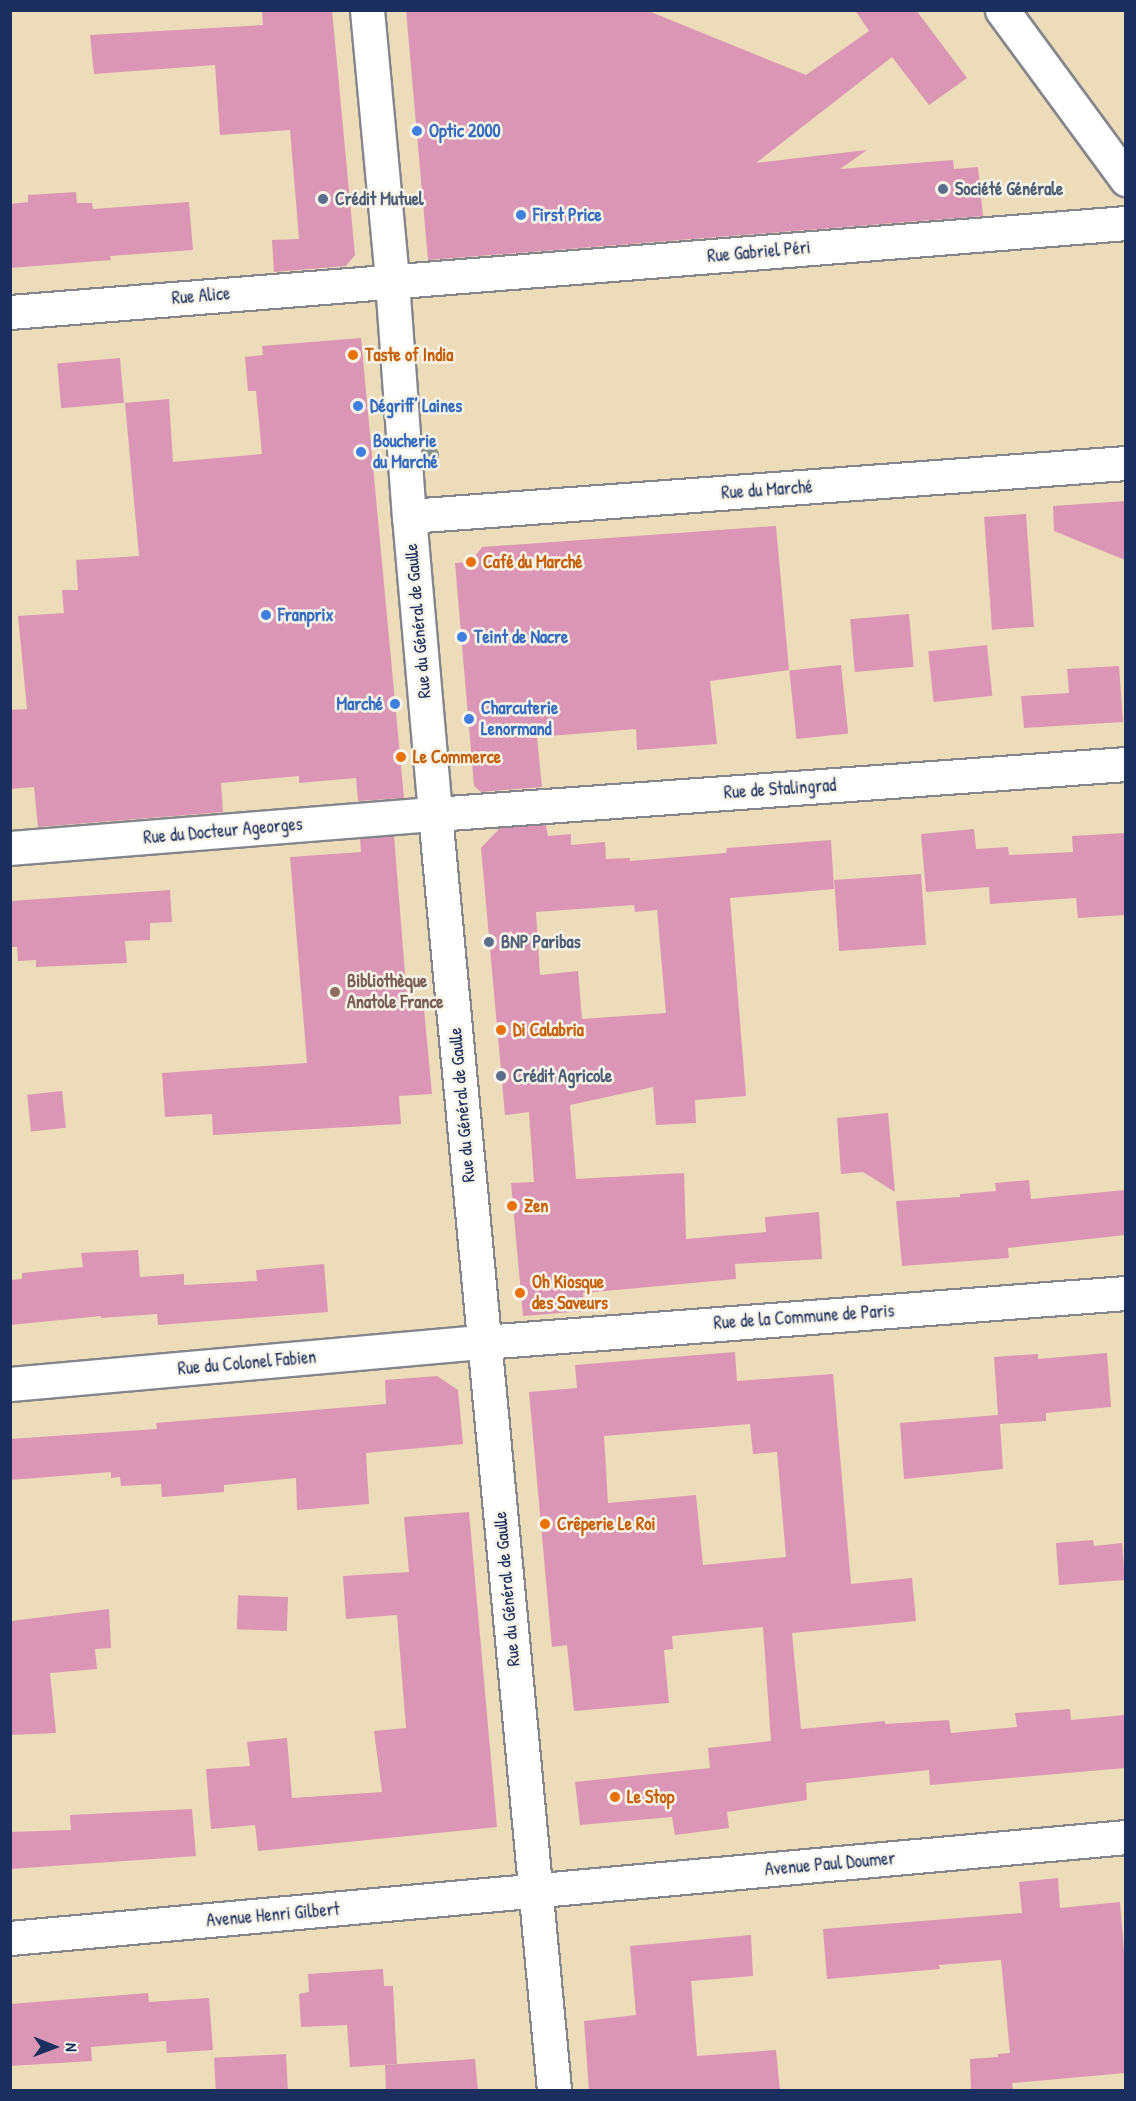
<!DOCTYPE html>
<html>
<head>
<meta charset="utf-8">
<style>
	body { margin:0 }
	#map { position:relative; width:1136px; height:2101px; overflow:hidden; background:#eddcb9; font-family:"Patrick Hand",sans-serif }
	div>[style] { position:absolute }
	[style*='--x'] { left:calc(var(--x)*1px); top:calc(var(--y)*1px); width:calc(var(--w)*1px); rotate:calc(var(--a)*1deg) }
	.building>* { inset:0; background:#da96b4; transform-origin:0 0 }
	.roads { filter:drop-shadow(2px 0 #84868c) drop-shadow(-2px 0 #84868c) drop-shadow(0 2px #84868c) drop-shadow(0 -2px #84868c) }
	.street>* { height:33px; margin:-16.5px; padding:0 16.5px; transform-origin:16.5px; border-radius:16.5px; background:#fff }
	.trees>* { width:18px; height:18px; margin:-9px; border-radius:50%; background:#87938e }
	.dots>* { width:16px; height:16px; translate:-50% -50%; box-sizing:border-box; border:3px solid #f7f3e8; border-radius:50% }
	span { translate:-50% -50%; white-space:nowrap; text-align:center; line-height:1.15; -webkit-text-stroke:5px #f7f3e8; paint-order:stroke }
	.shop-label { font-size:18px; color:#366cbe; font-weight:700 }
	.left { translate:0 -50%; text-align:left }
	.right { translate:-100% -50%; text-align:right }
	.service-label { font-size:18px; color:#4e5e75; font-weight:700 }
	.street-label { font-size:18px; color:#1b2f5e }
	.food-label { font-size:18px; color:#c56008; font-weight:700 }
	.education-label { font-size:18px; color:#785e54; font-weight:700 }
	.frame { position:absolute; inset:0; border:12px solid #1b2f5e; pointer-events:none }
	.north { position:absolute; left:24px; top:2017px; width:60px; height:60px; -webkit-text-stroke:4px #f7f3e8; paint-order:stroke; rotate:91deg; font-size:16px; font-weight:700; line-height:24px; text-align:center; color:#1b2f5e }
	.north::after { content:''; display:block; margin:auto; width:21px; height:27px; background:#1b2f5e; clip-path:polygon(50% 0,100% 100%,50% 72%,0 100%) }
</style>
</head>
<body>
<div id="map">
	<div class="building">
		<div style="clip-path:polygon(262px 10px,332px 10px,355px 255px,346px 266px,274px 272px,272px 240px,299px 239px,290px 130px,220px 135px,215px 65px,94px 74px,90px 35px,263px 25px)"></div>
		<div style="clip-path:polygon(406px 10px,646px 10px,806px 75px,869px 31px,855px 10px,916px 10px,967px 78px,929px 105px,892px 57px,756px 163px,867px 150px,840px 169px,953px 160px,954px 169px,978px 167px,983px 216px,428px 260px)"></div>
		<div style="clip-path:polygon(76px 192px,77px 203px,92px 203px,93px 209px,189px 202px,193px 250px,110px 256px,111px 260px,10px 268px,10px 204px,28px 202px,28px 195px)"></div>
		<div style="clip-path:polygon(361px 338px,404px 798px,358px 801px,356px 778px,299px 783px,299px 776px,221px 783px,223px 812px,38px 827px,34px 787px,10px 789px,10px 710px,27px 709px,18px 616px,64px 613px,62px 590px,78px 590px,76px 560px,139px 556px,125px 403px,169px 399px,173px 462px,262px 454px,256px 391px,248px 391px,245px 357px,263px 355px,262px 346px)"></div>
		<div style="left:120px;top:358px;width:45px;height:63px;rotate:85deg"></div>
		<div style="clip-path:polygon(1125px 501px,1125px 560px,1054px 531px,1053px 506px)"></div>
		<div style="left:1026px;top:514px;width:113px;height:42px;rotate:86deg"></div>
		<div style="clip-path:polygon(776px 526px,789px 670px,710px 681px,717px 744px,637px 750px,636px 729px,537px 737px,542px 787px,481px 792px,474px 786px,455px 563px,471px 562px,482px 547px)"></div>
		<div style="left:909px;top:614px;width:53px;height:59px;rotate:85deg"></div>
		<div style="left:987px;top:645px;width:51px;height:59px;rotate:84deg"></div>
		<div style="left:841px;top:665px;width:69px;height:52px;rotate:84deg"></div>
		<div style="clip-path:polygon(1119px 666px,1123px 722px,1024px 728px,1021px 696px,1069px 693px,1067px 669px)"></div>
		<div style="clip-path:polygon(evenodd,546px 825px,548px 836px,571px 834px,571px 845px,605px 842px,606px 859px,630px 858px,630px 861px,726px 853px,727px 848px,831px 840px,834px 889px,730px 898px,746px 1096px,695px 1100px,696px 1123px,656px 1125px,653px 1087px,570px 1105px,576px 1179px,684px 1173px,686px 1239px,766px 1232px,765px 1217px,819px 1212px,822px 1259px,735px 1264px,736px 1279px,583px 1293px,585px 1311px,523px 1316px,511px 1183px,534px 1182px,529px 1112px,505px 1115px,481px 848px,500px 828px,546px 825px,634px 905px,635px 912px,657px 910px,666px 1013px,582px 1019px,578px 971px,540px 975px,536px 912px,634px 905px)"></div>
		<div style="clip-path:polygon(974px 829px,976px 849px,1008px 847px,1009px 855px,1073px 852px,1072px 836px,1125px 833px,1125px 915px,1078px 918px,1076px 898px,990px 904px,989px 887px,926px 892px,921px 834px)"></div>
		<div style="clip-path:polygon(394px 836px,408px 1011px,424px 1009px,432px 1094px,399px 1096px,401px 1124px,213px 1135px,212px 1114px,165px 1117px,162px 1073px,307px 1063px,290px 857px,361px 852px,360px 839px)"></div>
		<div style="left:921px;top:874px;width:71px;height:87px;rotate:86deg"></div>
		<div style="clip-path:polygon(170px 890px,172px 922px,150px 923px,150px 940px,125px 941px,127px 963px,36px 967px,36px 960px,18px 961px,17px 947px,10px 947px,10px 901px)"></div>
		<div style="left:62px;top:1091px;width:37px;height:35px;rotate:84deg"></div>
		<div style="clip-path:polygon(888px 1113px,895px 1192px,863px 1172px,841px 1174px,837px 1118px)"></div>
		<div style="clip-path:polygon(1029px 1180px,1031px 1199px,1125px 1190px,1125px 1235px,1008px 1248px,1009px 1258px,902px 1266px,896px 1201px,960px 1197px,960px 1194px,996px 1191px,995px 1183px)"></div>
		<div style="clip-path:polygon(138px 1250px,140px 1277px,184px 1274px,184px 1285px,257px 1281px,256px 1270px,324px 1264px,328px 1312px,158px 1325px,157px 1314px,101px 1318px,101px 1316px,10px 1325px,10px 1280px,22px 1279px,22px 1273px,83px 1267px,81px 1253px)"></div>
		<div style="clip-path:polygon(evenodd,735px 1352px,737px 1381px,833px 1374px,851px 1584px,912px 1578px,916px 1621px,792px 1633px,801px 1729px,885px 1721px,885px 1724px,949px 1720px,951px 1733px,1017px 1727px,1015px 1713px,1070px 1709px,1071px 1720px,1125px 1715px,1125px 1768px,930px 1785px,929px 1770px,806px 1783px,807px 1800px,727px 1812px,729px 1828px,675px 1835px,672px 1817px,580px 1825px,575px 1782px,710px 1768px,708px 1748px,771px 1741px,763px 1627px,672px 1636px,673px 1649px,664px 1650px,669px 1703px,574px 1711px,567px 1645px,552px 1647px,529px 1392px,577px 1388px,575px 1365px,735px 1352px,750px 1424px,753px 1454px,777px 1452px,786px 1557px,703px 1565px,696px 1495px,608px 1503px,604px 1436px,750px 1424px)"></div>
		<div style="clip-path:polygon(1107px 1353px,1111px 1407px,1046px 1413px,1046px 1421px,1000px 1424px,1003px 1469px,904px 1479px,900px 1423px,998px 1415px,994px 1357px,1038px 1354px,1038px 1359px)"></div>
		<div style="clip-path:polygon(437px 1376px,458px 1390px,463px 1444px,366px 1453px,369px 1504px,297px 1510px,296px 1478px,224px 1485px,224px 1492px,162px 1497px,161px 1484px,121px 1486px,120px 1477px,111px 1478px,111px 1472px,10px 1480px,10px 1439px,157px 1429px,156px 1423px,386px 1404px,385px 1380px)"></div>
		<div style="clip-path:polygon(469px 1512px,497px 1827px,258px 1851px,255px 1825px,211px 1829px,206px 1769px,250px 1766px,247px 1742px,287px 1738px,292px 1798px,382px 1792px,374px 1731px,406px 1728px,397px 1615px,346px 1619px,343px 1576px,409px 1572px,404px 1517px)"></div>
		<div style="clip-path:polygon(1093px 1540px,1094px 1546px,1122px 1543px,1125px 1580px,1059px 1585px,1056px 1543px)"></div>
		<div style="left:288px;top:1597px;width:34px;height:50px;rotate:92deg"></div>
		<div style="clip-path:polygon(109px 1609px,111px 1648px,95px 1649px,97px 1669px,50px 1673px,56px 1733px,10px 1735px,11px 1621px)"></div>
		<div style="clip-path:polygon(192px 1809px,196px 1856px,10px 1869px,10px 1832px,71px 1830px,70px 1815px)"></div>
		<div style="clip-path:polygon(1058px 1878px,1060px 1908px,1120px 1902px,1125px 1963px,1125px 2073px,1012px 2083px,1013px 2091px,971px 2091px,970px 2059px,998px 2057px,998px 2054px,1010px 2053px,1001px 1960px,939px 1965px,940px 1969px,827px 1979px,823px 1929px,1022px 1913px,1019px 1882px)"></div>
		<div style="clip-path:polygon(751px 1935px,753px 1976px,691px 1981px,697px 2056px,776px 2050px,780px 2091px,589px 2091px,584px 2021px,636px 2015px,630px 1946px)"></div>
		<div style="clip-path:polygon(383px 1969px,384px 1986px,393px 1986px,397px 2064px,350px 2067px,347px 2025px,301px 2027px,299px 1994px,309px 1992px,308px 1974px)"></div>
		<div style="clip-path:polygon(148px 1993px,149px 2002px,209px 1998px,213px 2050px,167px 2053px,166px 2041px,91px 2047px,92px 2061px,10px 2066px,10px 2004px)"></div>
		<div style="left:286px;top:2054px;width:37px;height:72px;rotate:87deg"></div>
		<div style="clip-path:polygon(475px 2059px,478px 2091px,386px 2091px,385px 2065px)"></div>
	</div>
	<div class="roads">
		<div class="street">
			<div style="--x:367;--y:10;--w:272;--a:84.7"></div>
			<div style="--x:392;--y:281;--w:236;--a:85.9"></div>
			<div style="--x:409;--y:516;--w:299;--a:85"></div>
			<div style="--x:435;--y:814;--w:1282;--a:84.67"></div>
			<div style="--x:1002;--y:10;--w:210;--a:53.7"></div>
			<div style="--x:10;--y:312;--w:1120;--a:-4.56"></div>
			<div style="--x:409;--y:516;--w:719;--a:-4.23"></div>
			<div style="--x:10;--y:848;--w:426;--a:-4.6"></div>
			<div style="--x:435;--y:814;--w:693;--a:-4.14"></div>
			<div style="--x:10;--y:1384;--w:475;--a:-5.1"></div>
			<div style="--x:483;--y:1342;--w:645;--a:-4.36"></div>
			<div style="--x:10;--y:1938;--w:1121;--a:-5.17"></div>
		</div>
	</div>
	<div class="trees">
		<div style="left:430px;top:455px"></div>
	</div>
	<div class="dots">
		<div style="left:417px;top:131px;background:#3f7fe0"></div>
		<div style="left:943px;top:189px;background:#5c6f8a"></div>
		<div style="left:323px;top:199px;background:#5c6f8a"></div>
		<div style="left:521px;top:215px;background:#3f7fe0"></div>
		<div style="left:353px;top:355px;background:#e8710a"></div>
		<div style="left:358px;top:406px;background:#3f7fe0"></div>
		<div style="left:361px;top:452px;background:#3f7fe0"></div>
		<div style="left:471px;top:562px;background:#e8710a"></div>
		<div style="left:266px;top:615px;background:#3f7fe0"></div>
		<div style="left:462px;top:637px;background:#3f7fe0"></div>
		<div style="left:395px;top:704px;background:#3f7fe0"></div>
		<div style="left:469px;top:719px;background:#3f7fe0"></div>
		<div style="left:401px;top:757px;background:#e8710a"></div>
		<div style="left:489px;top:942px;background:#5c6f8a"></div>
		<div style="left:335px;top:992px;background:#8d6e63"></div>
		<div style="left:501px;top:1030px;background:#e8710a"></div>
		<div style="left:501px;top:1076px;background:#5c6f8a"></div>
		<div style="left:512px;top:1206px;background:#e8710a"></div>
		<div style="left:520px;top:1293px;background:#e8710a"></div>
		<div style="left:545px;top:1524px;background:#e8710a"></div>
		<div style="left:615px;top:1797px;background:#e8710a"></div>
	</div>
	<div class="shop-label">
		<span class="left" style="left:429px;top:131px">Optic 2000</span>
		<span class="left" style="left:533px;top:215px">First Price</span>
		<span class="left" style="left:370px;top:406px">Dégriff’ Laines</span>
		<span class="left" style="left:373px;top:452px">Boucherie<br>du Marché</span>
		<span class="left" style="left:278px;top:615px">Franprix</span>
		<span class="left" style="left:474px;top:637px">Teint de Nacre</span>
		<span class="right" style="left:383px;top:704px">Marché</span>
		<span class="left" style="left:481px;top:719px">Charcuterie<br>Lenormand</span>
	</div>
	<div class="service-label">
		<span class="left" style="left:955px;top:189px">Société Générale</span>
		<span class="left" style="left:335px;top:199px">Crédit Mutuel</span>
		<span class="left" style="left:501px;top:942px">BNP Paribas</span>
		<span class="left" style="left:513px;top:1076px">Crédit Agricole</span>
	</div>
	<div class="street-label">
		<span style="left:759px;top:252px;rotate:-5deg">Rue Gabriel Péri</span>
		<span style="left:201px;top:296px;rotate:-5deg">Rue Alice</span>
		<span style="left:767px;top:490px;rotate:-4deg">Rue du Marché</span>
		<span style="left:418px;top:621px;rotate:-95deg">Rue du Général de Gaulle</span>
		<span style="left:780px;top:789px;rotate:-4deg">Rue de Stalingrad</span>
		<span style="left:223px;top:831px;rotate:-5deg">Rue du Docteur Ageorges</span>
		<span style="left:462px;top:1105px;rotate:-95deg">Rue du Général de Gaulle</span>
		<span style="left:804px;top:1317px;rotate:-4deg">Rue de la Commune de Paris</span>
		<span style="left:247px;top:1363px;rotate:-5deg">Rue du Colonel Fabien</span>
		<span style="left:507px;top:1589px;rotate:-95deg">Rue du Général de Gaulle</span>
		<span style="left:830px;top:1864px;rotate:-5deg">Avenue Paul Doumer</span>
		<span style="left:273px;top:1915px;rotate:-5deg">Avenue Henri Gilbert</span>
	</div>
	<div class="food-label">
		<span class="left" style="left:365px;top:355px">Taste of India</span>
		<span class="left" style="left:483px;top:562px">Café du Marché</span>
		<span class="left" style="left:413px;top:757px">Le Commerce</span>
		<span class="left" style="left:513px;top:1030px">Di Calabria</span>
		<span class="left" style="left:524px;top:1206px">Zen</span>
		<span class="left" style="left:532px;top:1293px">Oh Kiosque<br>des Saveurs</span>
		<span class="left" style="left:557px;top:1524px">Crêperie Le Roi</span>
		<span class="left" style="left:627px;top:1797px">Le Stop</span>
	</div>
	<div class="education-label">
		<span class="left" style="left:347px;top:992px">Bibliothèque<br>Anatole France</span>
	</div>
	<div class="frame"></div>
	<div class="north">N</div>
</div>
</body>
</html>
